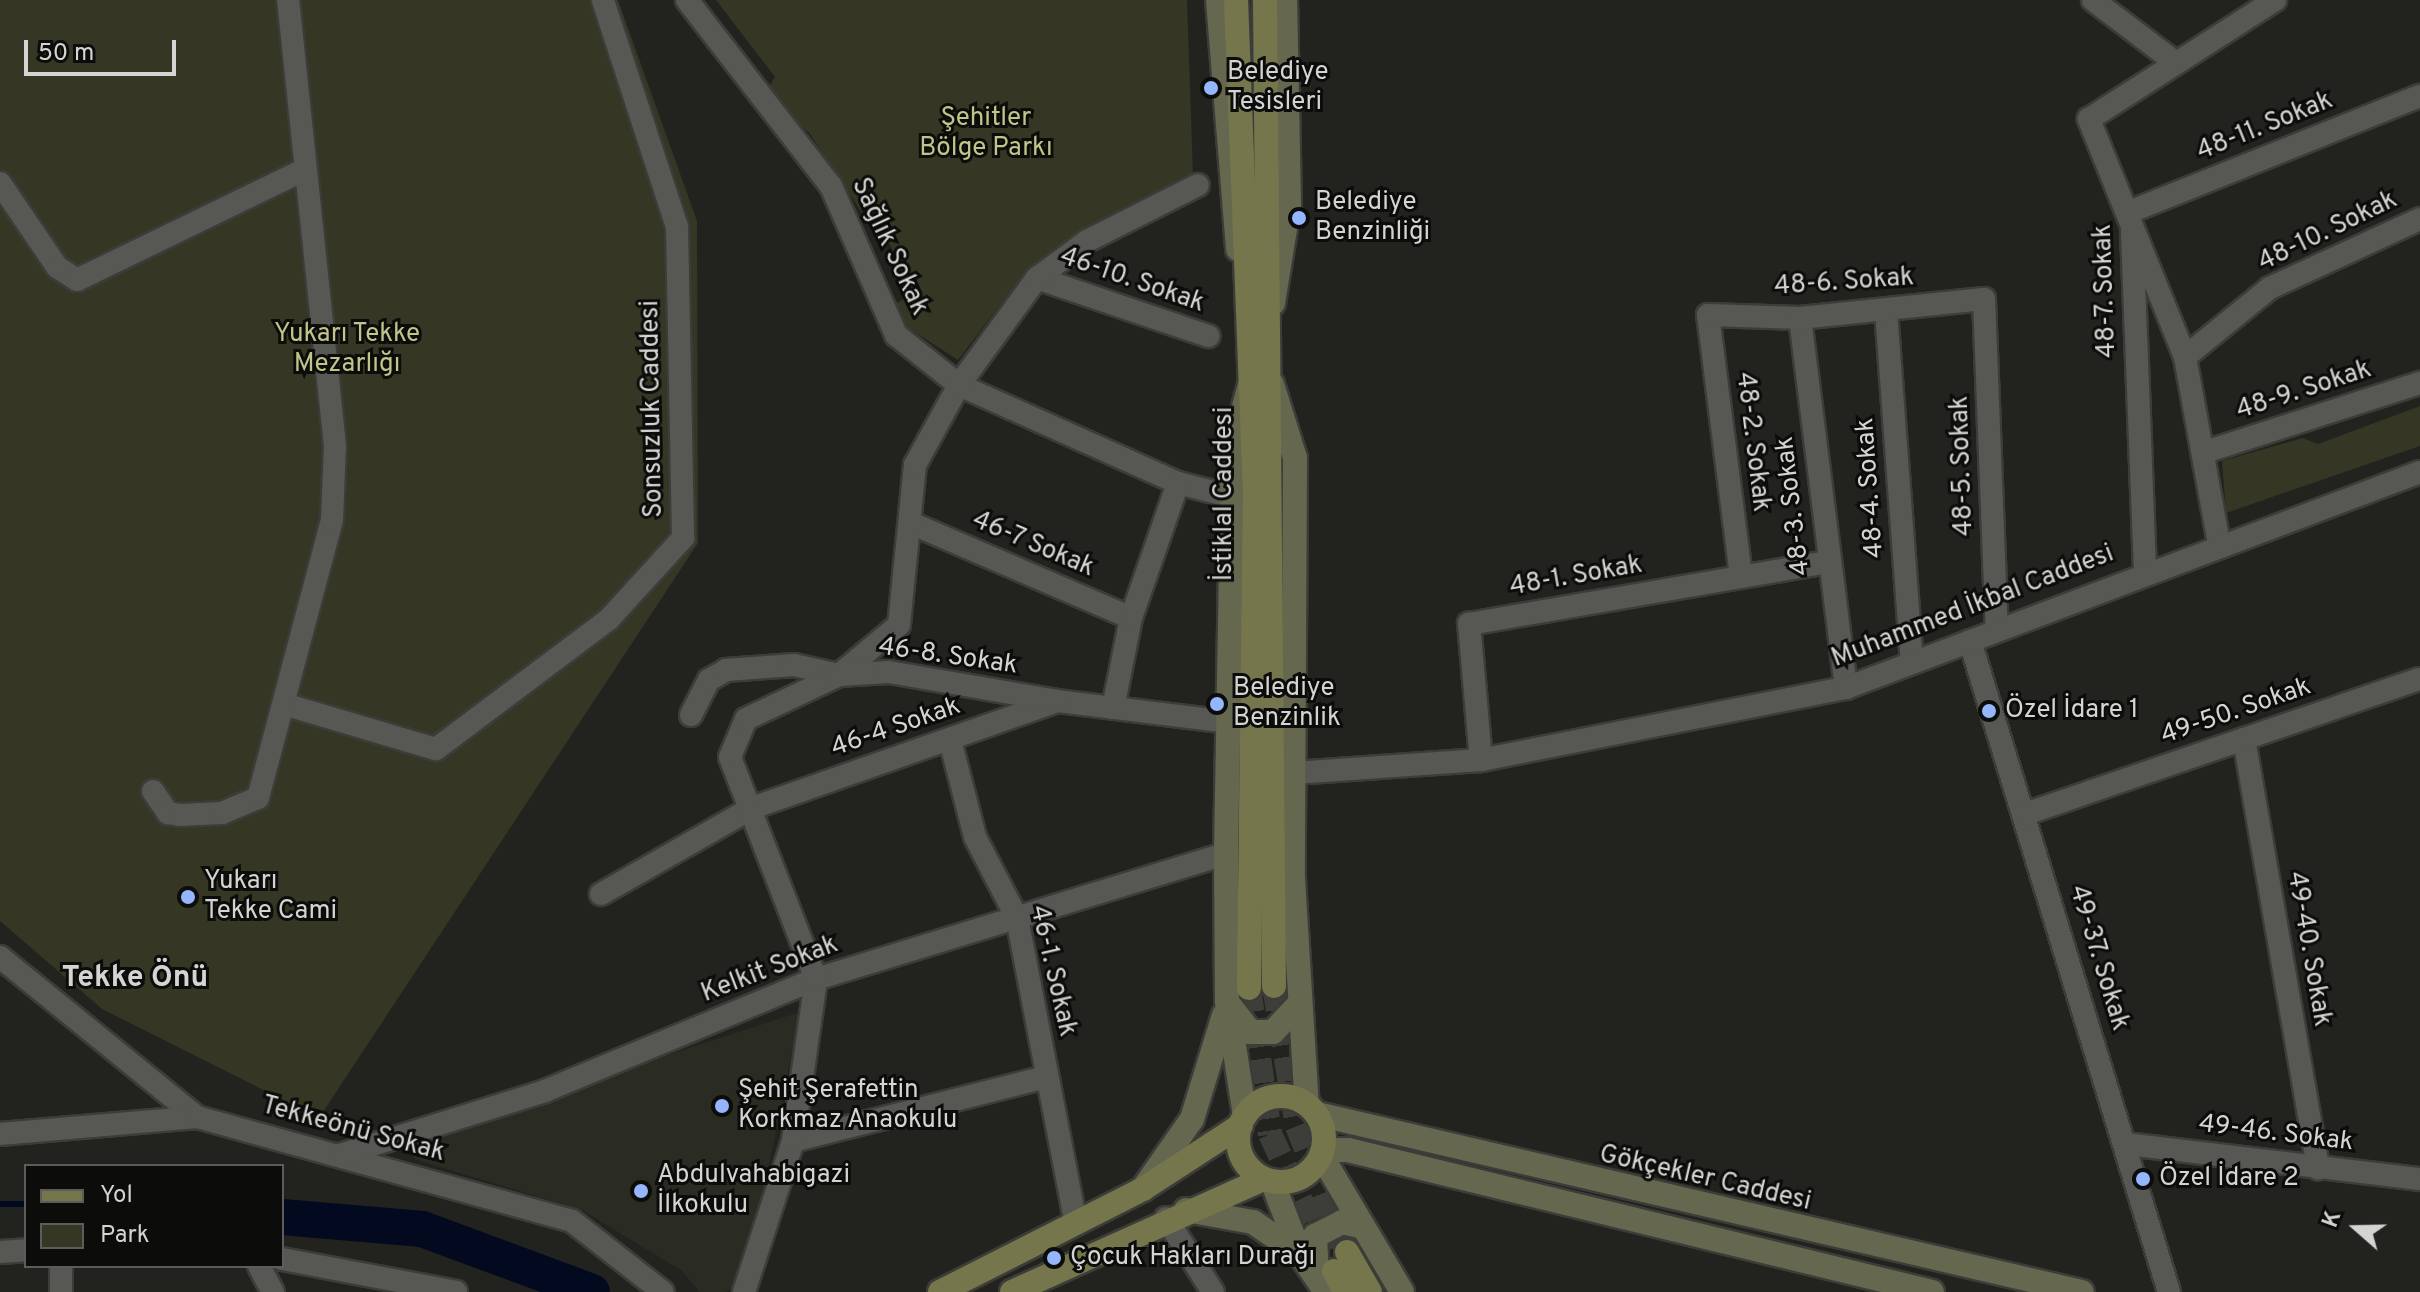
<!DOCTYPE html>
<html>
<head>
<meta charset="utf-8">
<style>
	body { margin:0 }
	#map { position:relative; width:2420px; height:1292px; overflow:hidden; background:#22221f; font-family:Overpass,sans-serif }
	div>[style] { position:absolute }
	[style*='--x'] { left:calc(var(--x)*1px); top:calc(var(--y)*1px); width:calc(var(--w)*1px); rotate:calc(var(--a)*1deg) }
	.built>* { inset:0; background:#2a2b23 }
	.green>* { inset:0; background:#353623 }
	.stream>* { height:6px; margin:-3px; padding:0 3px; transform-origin:3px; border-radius:3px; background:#03091f }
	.river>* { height:36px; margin:-18px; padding:0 18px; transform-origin:18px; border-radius:18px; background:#03091f }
	.primary-tunnel>* { height:24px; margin-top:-12px; transform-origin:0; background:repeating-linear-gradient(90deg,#3d3d3a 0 24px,transparent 0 36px) }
	.roads { filter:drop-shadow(2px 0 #3c3c39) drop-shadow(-2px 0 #3c3c39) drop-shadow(0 2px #3c3c39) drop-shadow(0 -2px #3c3c39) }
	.street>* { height:22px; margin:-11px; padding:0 11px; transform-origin:11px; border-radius:11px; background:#575753 }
	.secondary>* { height:24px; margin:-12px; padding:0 12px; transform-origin:12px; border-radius:12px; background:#66674f }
	.primary>* { height:24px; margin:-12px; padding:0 12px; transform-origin:12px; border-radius:12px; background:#75764b }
	.primary>.ring { margin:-12px; padding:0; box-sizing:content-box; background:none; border:24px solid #75764b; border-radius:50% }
	.dots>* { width:22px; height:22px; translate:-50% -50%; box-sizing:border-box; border:4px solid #0c0c0a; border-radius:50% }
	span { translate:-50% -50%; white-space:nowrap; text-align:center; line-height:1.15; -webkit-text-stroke:6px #0c0c0a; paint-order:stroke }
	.poi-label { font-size:26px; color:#d4d4d2 }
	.left { translate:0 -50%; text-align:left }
	.park-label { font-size:26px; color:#c2c489 }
	.street-label { font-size:26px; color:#d4d4d2 }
	.quarter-label { font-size:30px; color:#d4d4d2; font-weight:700 }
	.legend { position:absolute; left:24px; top:1164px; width:260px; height:104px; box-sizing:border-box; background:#0c0c0a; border:2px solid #5c5c5a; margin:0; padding:10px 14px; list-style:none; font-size:24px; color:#d4d4d2 }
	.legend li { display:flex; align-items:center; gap:16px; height:40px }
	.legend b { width:40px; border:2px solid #5c5c5a }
	.north { position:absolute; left:2316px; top:1188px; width:80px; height:80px; -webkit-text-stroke:6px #0c0c0a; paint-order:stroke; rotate:290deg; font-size:22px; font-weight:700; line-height:32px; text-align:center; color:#d4d4d2 }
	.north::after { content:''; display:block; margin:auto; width:28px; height:36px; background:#d4d4d2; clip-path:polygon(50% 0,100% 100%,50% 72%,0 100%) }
	.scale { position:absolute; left:24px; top:40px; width:152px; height:36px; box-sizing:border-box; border:4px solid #d4d4d2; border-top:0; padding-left:10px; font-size:24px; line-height:28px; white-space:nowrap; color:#d4d4d2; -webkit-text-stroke:6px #0c0c0a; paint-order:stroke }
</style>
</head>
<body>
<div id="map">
	<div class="built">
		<div style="clip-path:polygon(800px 1012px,759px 1216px,737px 1286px,725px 1292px,700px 1292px,682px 1271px,582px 1210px,414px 1159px,417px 1136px)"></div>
	</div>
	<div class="green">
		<div style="clip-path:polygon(0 0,618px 0,697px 221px,698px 543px,319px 1118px,102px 1009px,0 921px)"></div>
		<div style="clip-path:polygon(716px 0,1187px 0,1193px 175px,1054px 248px,1017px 283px,958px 360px,902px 324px,894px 304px,913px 295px,876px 214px,865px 217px,810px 134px,766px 91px,775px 77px)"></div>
		<div style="clip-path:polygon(2420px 406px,2420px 446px,2226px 513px,2222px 461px,2303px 438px,2318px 444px)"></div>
	</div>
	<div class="stream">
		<div style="--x:0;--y:1204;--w:26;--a:0"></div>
	</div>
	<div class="river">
		<div style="--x:282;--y:1217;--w:141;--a:4.9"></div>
		<div style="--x:422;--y:1229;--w:181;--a:20.3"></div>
	</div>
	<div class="primary-tunnel">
		<div style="--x:1274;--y:986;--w:142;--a:80.7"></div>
		<div style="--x:1297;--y:1126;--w:136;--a:68.4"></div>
		<div style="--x:1249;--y:988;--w:148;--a:81.8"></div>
		<div style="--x:1270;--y:1134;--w:130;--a:65"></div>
	</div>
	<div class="roads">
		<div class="street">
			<div style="--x:687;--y:0;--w:235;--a:52.3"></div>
			<div style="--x:831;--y:186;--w:163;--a:66.4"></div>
			<div style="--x:896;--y:335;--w:80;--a:38.4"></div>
			<div style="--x:959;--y:385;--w:240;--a:24.1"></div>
			<div style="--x:1178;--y:483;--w:57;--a:14.3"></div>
			<div style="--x:2093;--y:0;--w:104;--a:37.2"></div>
			<div style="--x:0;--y:183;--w:102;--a:55.8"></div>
			<div style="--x:57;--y:267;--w:24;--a:33"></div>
			<div style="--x:77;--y:280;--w:249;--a:-25.9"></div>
			<div style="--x:2132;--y:211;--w:310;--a:-21.8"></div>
			<div style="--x:2132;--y:232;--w:340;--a:87.8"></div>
			<div style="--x:1037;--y:278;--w:181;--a:18.7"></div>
			<div style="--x:1886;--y:310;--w:353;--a:85.8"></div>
			<div style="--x:1800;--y:318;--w:373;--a:82.9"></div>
			<div style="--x:2185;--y:357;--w:109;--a:-39.1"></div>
			<div style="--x:2270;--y:288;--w:165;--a:-24.7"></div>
			<div style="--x:2205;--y:452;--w:226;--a:-17.8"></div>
			<div style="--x:913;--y:524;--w:237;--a:23.3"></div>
			<div style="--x:2219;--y:544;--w:190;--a:-100.3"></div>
			<div style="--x:2185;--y:357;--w:257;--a:-112"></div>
			<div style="--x:2089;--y:119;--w:221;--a:-32.6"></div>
			<div style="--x:1741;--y:576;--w:263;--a:-97.2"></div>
			<div style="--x:1708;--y:315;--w:92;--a:1.9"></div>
			<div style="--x:1800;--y:318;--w:185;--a:-5.9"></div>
			<div style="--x:1984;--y:299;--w:331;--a:87.8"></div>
			<div style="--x:1970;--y:641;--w:681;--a:73"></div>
			<div style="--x:287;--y:705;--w:155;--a:16.5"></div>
			<div style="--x:436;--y:749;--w:216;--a:-36.9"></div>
			<div style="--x:609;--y:619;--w:110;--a:-47.6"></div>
			<div style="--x:683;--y:538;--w:311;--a:-91.1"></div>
			<div style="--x:677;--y:227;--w:239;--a:-108.1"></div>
			<div style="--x:1113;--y:708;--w:92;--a:-78.7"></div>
			<div style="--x:1131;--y:618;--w:143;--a:-70.8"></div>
			<div style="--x:691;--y:715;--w:39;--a:-63"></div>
			<div style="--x:709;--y:680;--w:20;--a:-30"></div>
			<div style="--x:726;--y:670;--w:68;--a:-4.2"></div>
			<div style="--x:794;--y:665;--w:46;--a:12.5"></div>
			<div style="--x:839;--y:675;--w:78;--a:-39.8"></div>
			<div style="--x:899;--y:625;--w:161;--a:-84.3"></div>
			<div style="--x:915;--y:465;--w:91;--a:-61.2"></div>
			<div style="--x:959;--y:385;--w:132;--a:-53.9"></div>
			<div style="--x:1037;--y:278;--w:62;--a:-36.5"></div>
			<div style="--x:1087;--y:241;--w:124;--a:-26.8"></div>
			<div style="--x:2244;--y:739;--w:436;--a:80.2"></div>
			<div style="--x:950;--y:740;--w:100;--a:75.5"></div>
			<div style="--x:975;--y:837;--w:91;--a:62.6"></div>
			<div style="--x:1017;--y:918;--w:311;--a:79.1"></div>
			<div style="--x:1481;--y:760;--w:137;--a:-95"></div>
			<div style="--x:1469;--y:624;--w:364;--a:-9.8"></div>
			<div style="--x:1294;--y:773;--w:187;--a:-4"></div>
			<div style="--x:1481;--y:760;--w:372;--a:-11.2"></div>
			<div style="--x:1846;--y:688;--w:613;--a:-20.62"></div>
			<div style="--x:153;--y:791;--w:27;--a:56"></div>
			<div style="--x:168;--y:813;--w:12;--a:9"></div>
			<div style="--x:180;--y:815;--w:42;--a:-2.7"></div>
			<div style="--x:222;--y:813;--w:39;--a:-23"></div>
			<div style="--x:258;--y:798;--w:288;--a:-75.1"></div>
			<div style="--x:332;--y:520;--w:74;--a:-87.7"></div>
			<div style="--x:335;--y:446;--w:448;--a:-96"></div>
			<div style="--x:2025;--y:814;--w:417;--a:-18.9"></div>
			<div style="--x:601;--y:894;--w:174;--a:-29.7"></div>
			<div style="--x:752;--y:808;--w:323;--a:-19.3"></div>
			<div style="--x:1057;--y:701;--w:173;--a:7"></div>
			<div style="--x:0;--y:957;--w:254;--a:39.1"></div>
			<div style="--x:0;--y:1134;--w:198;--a:-4.9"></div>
			<div style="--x:197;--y:1117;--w:389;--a:15.5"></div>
			<div style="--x:572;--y:1221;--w:115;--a:38"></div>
			<div style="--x:793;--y:1141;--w:261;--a:-14.2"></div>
			<div style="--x:2126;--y:1144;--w:296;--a:6.8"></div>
			<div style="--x:340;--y:1155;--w:215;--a:-17.3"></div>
			<div style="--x:545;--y:1091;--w:293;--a:-22.5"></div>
			<div style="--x:816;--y:979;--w:429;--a:-17"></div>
			<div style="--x:1166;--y:1218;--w:88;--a:57.6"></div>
			<div style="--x:0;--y:1252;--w:26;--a:-4"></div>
			<div style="--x:282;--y:1259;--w:177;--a:10.7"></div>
			<div style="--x:61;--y:1266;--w:26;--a:90"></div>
			<div style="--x:259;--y:1266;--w:30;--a:62"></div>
			<div style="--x:744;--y:1292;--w:159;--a:-72"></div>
			<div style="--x:793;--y:1141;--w:164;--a:-81.9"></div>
			<div style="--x:816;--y:979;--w:238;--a:-111.2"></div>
			<div style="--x:730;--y:757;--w:41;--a:-67.2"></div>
			<div style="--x:746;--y:719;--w:103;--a:-25.3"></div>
			<div style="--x:839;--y:675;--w:50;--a:-3.4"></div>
			<div style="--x:889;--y:672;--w:170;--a:9.8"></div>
		</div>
		<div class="secondary">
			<div style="--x:1218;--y:0;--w:250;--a:85.4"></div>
			<div style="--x:1273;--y:303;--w:100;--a:-80.8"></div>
			<div style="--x:1289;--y:204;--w:204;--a:-91.1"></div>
			<div style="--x:1272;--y:384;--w:77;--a:72.7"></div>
			<div style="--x:1295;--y:458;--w:421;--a:90.3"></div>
			<div style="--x:1293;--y:879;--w:226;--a:86.5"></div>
			<div style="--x:1230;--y:1006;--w:33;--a:52"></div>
			<div style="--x:1250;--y:1032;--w:23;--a:0"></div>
			<div style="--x:1273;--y:1032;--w:35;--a:-47"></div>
			<div style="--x:1317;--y:1114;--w:785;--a:13.1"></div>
			<div style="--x:1245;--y:1116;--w:116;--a:-98.9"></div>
			<div style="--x:1227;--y:1001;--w:147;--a:-90.4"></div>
			<div style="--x:1226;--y:854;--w:406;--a:-89"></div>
			<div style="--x:1233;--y:448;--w:73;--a:-75"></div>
			<div style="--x:1323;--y:1150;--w:25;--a:0"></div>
			<div style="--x:1348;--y:1150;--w:601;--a:13.67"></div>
			<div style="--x:1321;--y:1155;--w:159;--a:59.4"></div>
			<div style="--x:1272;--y:1181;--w:78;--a:69"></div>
			<div style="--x:1300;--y:1254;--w:46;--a:55.6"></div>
			<div style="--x:1143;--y:1189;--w:85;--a:-55"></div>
			<div style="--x:1192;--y:1119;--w:109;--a:-72.9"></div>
			<div style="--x:1186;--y:1210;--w:68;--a:10.2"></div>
			<div style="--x:1253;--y:1222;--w:57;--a:34.2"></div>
			<div style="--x:1317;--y:1275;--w:39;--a:-93"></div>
			<div style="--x:1315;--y:1236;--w:30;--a:-27"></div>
			<div style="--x:1342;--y:1222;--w:18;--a:13"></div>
		</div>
		<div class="primary">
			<div style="--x:1236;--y:0;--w:489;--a:87.8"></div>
			<div style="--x:1255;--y:489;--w:499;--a:90.7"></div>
			<div style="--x:1265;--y:0;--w:986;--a:89.48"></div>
			<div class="ring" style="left:1238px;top:1096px;width:62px;height:62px"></div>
			<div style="--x:1347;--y:1252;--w:46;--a:60.1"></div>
			<div style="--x:1334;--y:1271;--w:24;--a:62"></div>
			<div style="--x:940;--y:1292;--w:228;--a:-26.9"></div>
			<div style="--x:1143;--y:1189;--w:117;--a:-33.1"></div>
			<div style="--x:1012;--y:1292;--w:276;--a:-24.2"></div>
		</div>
	</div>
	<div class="dots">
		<div style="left:1211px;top:88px;background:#95b6fd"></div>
		<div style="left:1299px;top:218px;background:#95b6fd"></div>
		<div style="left:1217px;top:704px;background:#95b6fd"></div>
		<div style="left:1989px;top:711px;background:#95b6fd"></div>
		<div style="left:188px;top:897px;background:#95b6fd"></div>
		<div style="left:722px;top:1106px;background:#95b6fd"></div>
		<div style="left:2143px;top:1179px;background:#95b6fd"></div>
		<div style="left:641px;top:1191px;background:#95b6fd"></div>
		<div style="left:1054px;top:1258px;background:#95b6fd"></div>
	</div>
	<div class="poi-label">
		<span class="left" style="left:1227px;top:88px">Belediye<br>Tesisleri</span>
		<span class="left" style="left:1315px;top:218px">Belediye<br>Benzinliği</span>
		<span class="left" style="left:1233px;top:704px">Belediye<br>Benzinlik</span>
		<span class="left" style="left:2005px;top:711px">Özel İdare 1</span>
		<span class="left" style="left:204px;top:897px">Yukarı<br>Tekke Cami</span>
		<span class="left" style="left:738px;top:1106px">Şehit Şerafettin<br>Korkmaz Anaokulu</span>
		<span class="left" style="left:657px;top:1191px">Abdulvahabigazi<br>İlkokulu</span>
		<span class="left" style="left:2159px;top:1179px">Özel İdare 2</span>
		<span class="left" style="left:1070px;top:1258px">Çocuk Hakları Durağı</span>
	</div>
	<div class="park-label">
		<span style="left:986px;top:134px">Şehitler<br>Bölge Parkı</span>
		<span style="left:347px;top:350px">Yukarı Tekke<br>Mezarlığı</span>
	</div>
	<div class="street-label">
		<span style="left:2265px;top:127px;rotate:-22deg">48-11. Sokak</span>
		<span style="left:2328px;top:232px;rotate:-26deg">48-10. Sokak</span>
		<span style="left:889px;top:247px;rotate:65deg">Sağlık Sokak</span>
		<span style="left:1132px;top:281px;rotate:19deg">46-10. Sokak</span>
		<span style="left:1844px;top:283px;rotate:-4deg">48-6. Sokak</span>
		<span style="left:2106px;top:291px;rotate:-92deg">48-7. Sokak</span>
		<span style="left:2304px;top:391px;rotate:-18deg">48-9. Sokak</span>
		<span style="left:653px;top:409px;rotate:-91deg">Sonsuzluk Caddesi</span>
		<span style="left:1752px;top:442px;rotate:83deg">48-2. Sokak</span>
		<span style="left:1963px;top:466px;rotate:-92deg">48-5. Sokak</span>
		<span style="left:1871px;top:488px;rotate:-94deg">48-4. Sokak</span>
		<span style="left:1225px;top:494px;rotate:-90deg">İstiklal Caddesi</span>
		<span style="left:1794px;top:506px;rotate:-97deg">48-3. Sokak</span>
		<span style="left:1033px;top:545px;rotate:23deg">46-7 Sokak</span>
		<span style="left:1576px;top:577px;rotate:-10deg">48-1. Sokak</span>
		<span style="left:1973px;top:607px;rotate:-21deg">Muhammed İkbal Caddesi</span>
		<span style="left:948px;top:657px;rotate:8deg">46-8. Sokak</span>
		<span style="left:2236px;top:712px;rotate:-19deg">49-50. Sokak</span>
		<span style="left:896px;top:728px;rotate:-19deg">46-4 Sokak</span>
		<span style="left:2308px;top:949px;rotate:80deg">49-40. Sokak</span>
		<span style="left:2098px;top:958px;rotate:73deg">49-37. Sokak</span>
		<span style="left:770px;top:970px;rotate:-21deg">Kelkit Sokak</span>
		<span style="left:1052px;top:971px;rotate:77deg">46-1. Sokak</span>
		<span style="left:353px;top:1130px;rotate:15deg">Tekkeönü Sokak</span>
		<span style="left:2276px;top:1134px;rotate:7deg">49-46. Sokak</span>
		<span style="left:1705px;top:1179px;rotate:13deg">Gökçekler Caddesi</span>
	</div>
	<div class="quarter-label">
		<span style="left:135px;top:979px">Tekke Önü</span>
	</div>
	<ul class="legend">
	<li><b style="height:10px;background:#75764b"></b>Yol</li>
	<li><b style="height:22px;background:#353623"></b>Park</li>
	</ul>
	<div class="north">K</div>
	<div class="scale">50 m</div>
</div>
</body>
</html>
